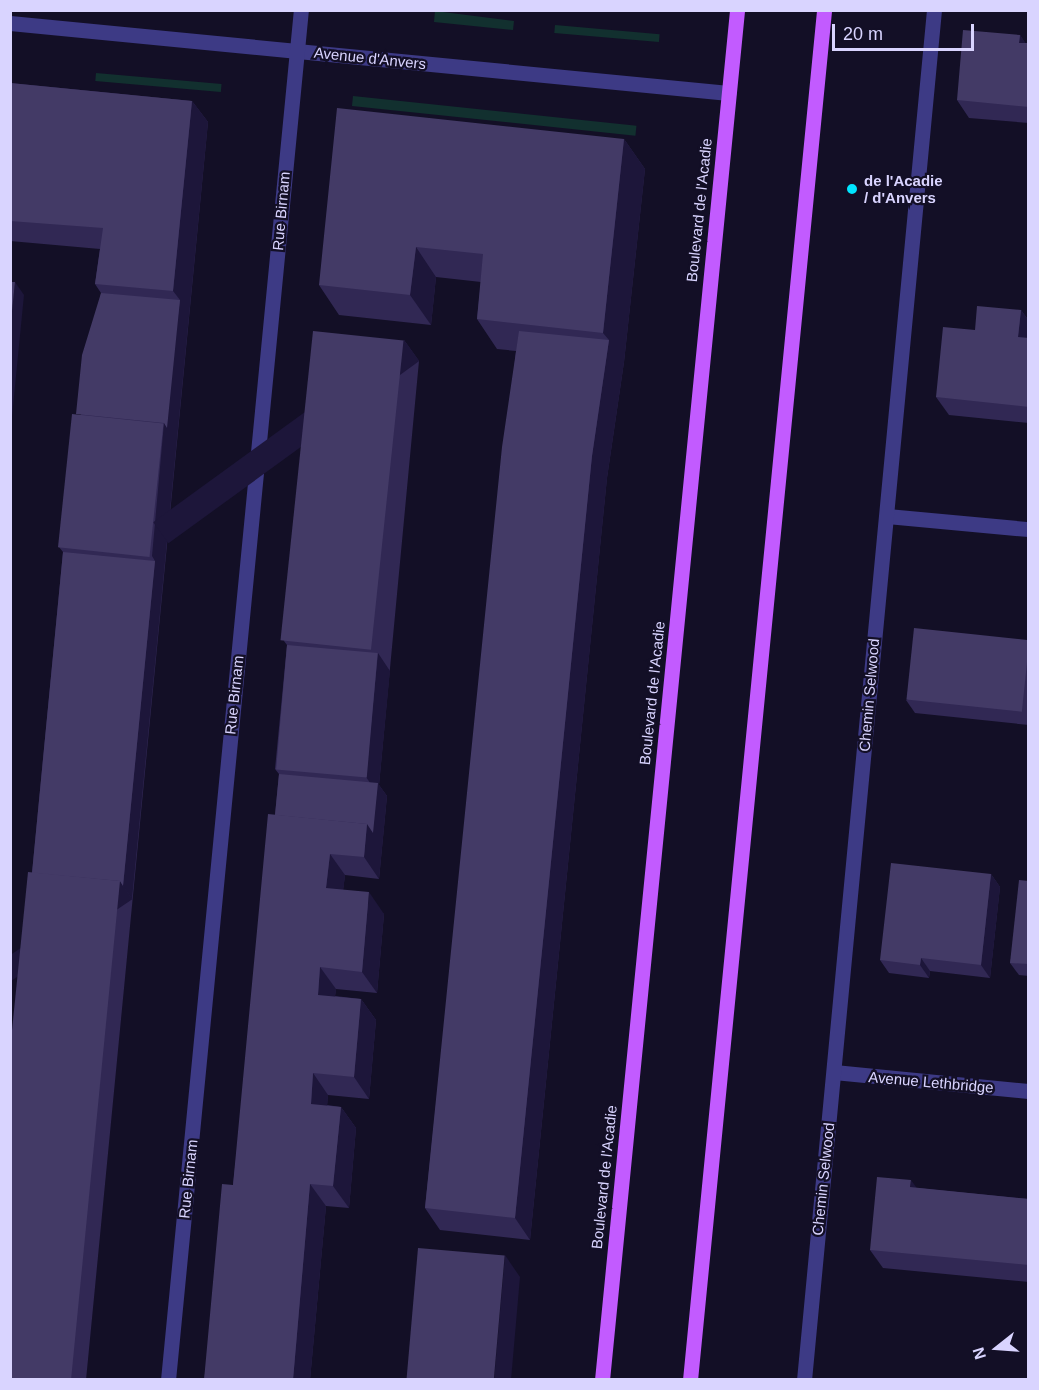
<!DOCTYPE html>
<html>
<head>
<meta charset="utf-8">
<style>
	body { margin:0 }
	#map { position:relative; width:1039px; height:1390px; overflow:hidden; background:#130f26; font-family:Arial,sans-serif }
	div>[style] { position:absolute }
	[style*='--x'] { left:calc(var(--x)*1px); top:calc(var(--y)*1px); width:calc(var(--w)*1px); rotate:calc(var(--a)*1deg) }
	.green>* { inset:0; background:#12302f; transform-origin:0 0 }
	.minor>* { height:15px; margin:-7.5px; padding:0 7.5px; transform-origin:7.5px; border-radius:7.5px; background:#3d3a85 }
	.major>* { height:15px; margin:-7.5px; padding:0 7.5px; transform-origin:7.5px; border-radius:7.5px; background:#c25bff }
	.wall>* { inset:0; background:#312854 }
	.shaded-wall>* { inset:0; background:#1d163a; transform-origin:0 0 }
	.building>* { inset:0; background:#433a66; transform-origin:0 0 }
	.dots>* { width:16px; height:16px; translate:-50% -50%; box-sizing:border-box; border:3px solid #130f26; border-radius:50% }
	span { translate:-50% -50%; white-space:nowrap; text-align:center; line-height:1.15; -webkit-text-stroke:4.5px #130f26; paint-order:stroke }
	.street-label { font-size:15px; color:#d9d4ff }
	.poi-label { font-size:15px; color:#d9d4ff; font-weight:700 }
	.left { translate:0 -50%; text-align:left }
	.frame { position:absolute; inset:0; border:12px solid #d9d4ff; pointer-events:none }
	.north { position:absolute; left:967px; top:1318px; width:60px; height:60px; -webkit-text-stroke:4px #130f26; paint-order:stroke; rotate:253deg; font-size:16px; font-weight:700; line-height:24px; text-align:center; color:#d9d4ff }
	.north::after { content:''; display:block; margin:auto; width:21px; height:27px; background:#d9d4ff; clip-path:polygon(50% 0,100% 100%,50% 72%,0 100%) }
	.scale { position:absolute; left:832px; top:24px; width:142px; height:27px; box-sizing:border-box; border:3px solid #d9d4ff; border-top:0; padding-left:8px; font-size:18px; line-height:21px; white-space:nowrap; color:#d9d4ff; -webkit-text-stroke:4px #130f26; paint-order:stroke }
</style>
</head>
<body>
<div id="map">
	<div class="green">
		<div style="clip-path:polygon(435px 11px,514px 21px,513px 30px,434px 22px)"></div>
		<div style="left:555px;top:25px;width:105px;height:8px;rotate:5deg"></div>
		<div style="left:96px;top:73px;width:126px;height:8px;rotate:5deg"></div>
		<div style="left:353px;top:96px;width:285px;height:10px;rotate:6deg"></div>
	</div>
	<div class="minor">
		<div style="--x:10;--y:23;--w:722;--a:5.56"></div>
		<div style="--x:887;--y:516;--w:142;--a:5.3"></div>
		<div style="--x:834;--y:1072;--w:195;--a:5.6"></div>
		<div style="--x:168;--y:1380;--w:1376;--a:-84.46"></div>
		<div style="--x:804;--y:1380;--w:1376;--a:-84.58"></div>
	</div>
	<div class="major">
		<div style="--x:602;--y:1380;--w:1377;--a:-84.37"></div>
		<div style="--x:690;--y:1380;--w:1377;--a:-84.41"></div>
	</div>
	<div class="wall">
		<div style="clip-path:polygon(1020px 35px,1025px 43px,1029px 43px,1029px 123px,969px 118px,957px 100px)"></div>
		<div style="clip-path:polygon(10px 83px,192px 101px,208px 122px,86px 1380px,10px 1380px,32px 873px,63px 552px,59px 547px,101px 293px,95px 284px,100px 249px,10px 241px)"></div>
		<div style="clip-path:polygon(624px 139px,645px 169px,624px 362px,607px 478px,530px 1240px,440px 1230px,425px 1208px,516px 351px,497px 349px,477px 319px,481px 282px,436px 277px,431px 325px,339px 315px,319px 285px)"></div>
		<div style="clip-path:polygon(1021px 310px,1029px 321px,1029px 423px,949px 415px,936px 397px,975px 330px)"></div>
		<div style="clip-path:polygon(404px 340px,419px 361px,379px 785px,387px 796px,379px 879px,345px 875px,343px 890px,384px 914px,377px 993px,336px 989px,335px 996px,361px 999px,376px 1020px,369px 1099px,328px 1095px,327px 1105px,341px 1107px,356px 1128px,349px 1208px,326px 1206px,310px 1380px,204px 1380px,233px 1185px,275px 815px,279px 774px,275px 769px,287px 645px,284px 641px)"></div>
		<div style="clip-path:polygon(1029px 641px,1029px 725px,915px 713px,906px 700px)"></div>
		<div style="clip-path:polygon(991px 874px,1000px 887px,990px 978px,930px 971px,929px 978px,889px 973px,880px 960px)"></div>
		<div style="clip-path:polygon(1029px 881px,1029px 976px,1019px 975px,1010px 963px)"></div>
		<div style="clip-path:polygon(917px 1188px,1029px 1199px,1029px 1282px,883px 1268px,870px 1250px)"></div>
	</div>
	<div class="shaded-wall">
		<div style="clip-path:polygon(1020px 35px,1029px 48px,1019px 43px)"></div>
		<div style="clip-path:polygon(192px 101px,208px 122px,132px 899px,123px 886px,155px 561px,152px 556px,164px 423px,180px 300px,173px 291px)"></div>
		<div style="clip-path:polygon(624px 139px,645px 169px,624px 362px,607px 478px,530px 1240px,515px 1218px,592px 456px,609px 340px,603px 333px)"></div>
		<div style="clip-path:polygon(416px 247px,436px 277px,431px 325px,410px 295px)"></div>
		<div style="clip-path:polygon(15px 282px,24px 295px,10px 437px,10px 331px)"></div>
		<div style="clip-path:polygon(1021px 310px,1029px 321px,1029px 352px,1018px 337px)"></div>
		<div style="left:404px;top:340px;width:26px;height:310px;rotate:54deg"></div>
		<div style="clip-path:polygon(378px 653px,390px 671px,379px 785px,387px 796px,379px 879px,364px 857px,367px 824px,377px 793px,366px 777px)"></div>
		<div style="clip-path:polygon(330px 854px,345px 875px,341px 910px,326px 888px)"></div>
		<div style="clip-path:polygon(991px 874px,1000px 887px,990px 978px,981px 965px)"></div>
		<div style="left:120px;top:881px;width:22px;height:501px;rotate:56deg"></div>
		<div style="clip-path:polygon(369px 892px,384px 914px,377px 993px,362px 972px)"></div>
		<div style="clip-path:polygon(921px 958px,930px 971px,929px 978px,920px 965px)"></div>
		<div style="clip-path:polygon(320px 967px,336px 989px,333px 1016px,318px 995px)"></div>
		<div style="clip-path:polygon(361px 999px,376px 1020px,369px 1099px,354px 1077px)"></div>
		<div style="clip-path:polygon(313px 1073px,328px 1095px,326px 1125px,311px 1104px)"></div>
		<div style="clip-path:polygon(341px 1107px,356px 1128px,349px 1208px,333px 1186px)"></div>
		<div style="clip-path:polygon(911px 1180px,924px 1198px,910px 1187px)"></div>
		<div style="clip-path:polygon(310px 1184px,326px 1206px,310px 1380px,293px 1380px)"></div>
		<div style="clip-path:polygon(505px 1255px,520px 1277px,511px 1380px,494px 1380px)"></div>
	</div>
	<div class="building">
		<div style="clip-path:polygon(963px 30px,1020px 35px,1019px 43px,1029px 43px,1029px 107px,957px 100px)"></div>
		<div style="clip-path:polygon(10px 83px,192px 101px,173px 291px,95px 284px,103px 228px,10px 221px)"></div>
		<div style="clip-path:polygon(337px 108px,624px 139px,603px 333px,477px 319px,483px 254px,416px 247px,410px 295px,319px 285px)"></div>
		<div style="clip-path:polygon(10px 282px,15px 282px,10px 331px)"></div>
		<div style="clip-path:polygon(101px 293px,180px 300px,167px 428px,164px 423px,76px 414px,82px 355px)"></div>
		<div style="clip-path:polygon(977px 306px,1021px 310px,1018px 337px,1029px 338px,1029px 407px,936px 397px,943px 327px,975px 330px)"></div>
		<div style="left:313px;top:331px;width:91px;height:311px;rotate:6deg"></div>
		<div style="clip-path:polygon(519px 331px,609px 340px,592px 456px,515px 1218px,425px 1208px,502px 447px)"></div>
		<div style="left:72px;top:414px;width:92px;height:134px;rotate:6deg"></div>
		<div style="clip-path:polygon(63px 552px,155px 561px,123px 886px,120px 881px,32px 873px)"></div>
		<div style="left:914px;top:628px;width:116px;height:72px;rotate:6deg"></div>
		<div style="left:287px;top:645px;width:91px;height:125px;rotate:5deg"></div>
		<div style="clip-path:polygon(279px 774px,378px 783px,373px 833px,367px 824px,275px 815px)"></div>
		<div style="clip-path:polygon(268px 814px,367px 824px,364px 857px,330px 854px,326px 888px,369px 892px,362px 972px,320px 967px,318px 995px,361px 999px,354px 1077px,313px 1073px,311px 1104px,341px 1107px,333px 1186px,310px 1184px,293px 1380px,204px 1380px,222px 1184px,233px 1185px)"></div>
		<div style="clip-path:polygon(891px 863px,991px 874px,981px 965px,921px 958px,920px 965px,880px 960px)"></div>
		<div style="clip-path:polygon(28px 872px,120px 881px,71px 1380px,10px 1380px,10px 1050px)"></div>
		<div style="clip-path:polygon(1019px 880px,1029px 881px,1029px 964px,1010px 963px)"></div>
		<div style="clip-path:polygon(877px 1177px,911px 1180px,910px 1187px,1029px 1199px,1029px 1265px,870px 1250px)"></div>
		<div style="left:418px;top:1248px;width:87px;height:133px;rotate:5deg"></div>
	</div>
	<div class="dots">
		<div style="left:852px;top:189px;background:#00e5ff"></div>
	</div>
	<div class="street-label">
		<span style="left:370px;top:58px;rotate:6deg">Avenue d'Anvers</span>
		<span style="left:699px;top:210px;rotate:-84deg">Boulevard de l'Acadie</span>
		<span style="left:281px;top:211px;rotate:-85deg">Rue Birnam</span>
		<span style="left:652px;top:693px;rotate:-84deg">Boulevard de l'Acadie</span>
		<span style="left:234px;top:695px;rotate:-84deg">Rue Birnam</span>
		<span style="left:869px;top:695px;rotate:-85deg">Chemin Selwood</span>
		<span style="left:931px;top:1082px;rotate:5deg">Avenue Lethbridge</span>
		<span style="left:604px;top:1177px;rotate:-84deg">Boulevard de l'Acadie</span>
		<span style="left:188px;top:1179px;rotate:-84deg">Rue Birnam</span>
		<span style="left:823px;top:1179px;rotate:-84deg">Chemin Selwood</span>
	</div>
	<div class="poi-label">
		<span class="left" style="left:864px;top:189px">de l'Acadie<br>/ d'Anvers</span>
	</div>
	<div class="frame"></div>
	<div class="north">N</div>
	<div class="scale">20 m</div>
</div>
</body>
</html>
